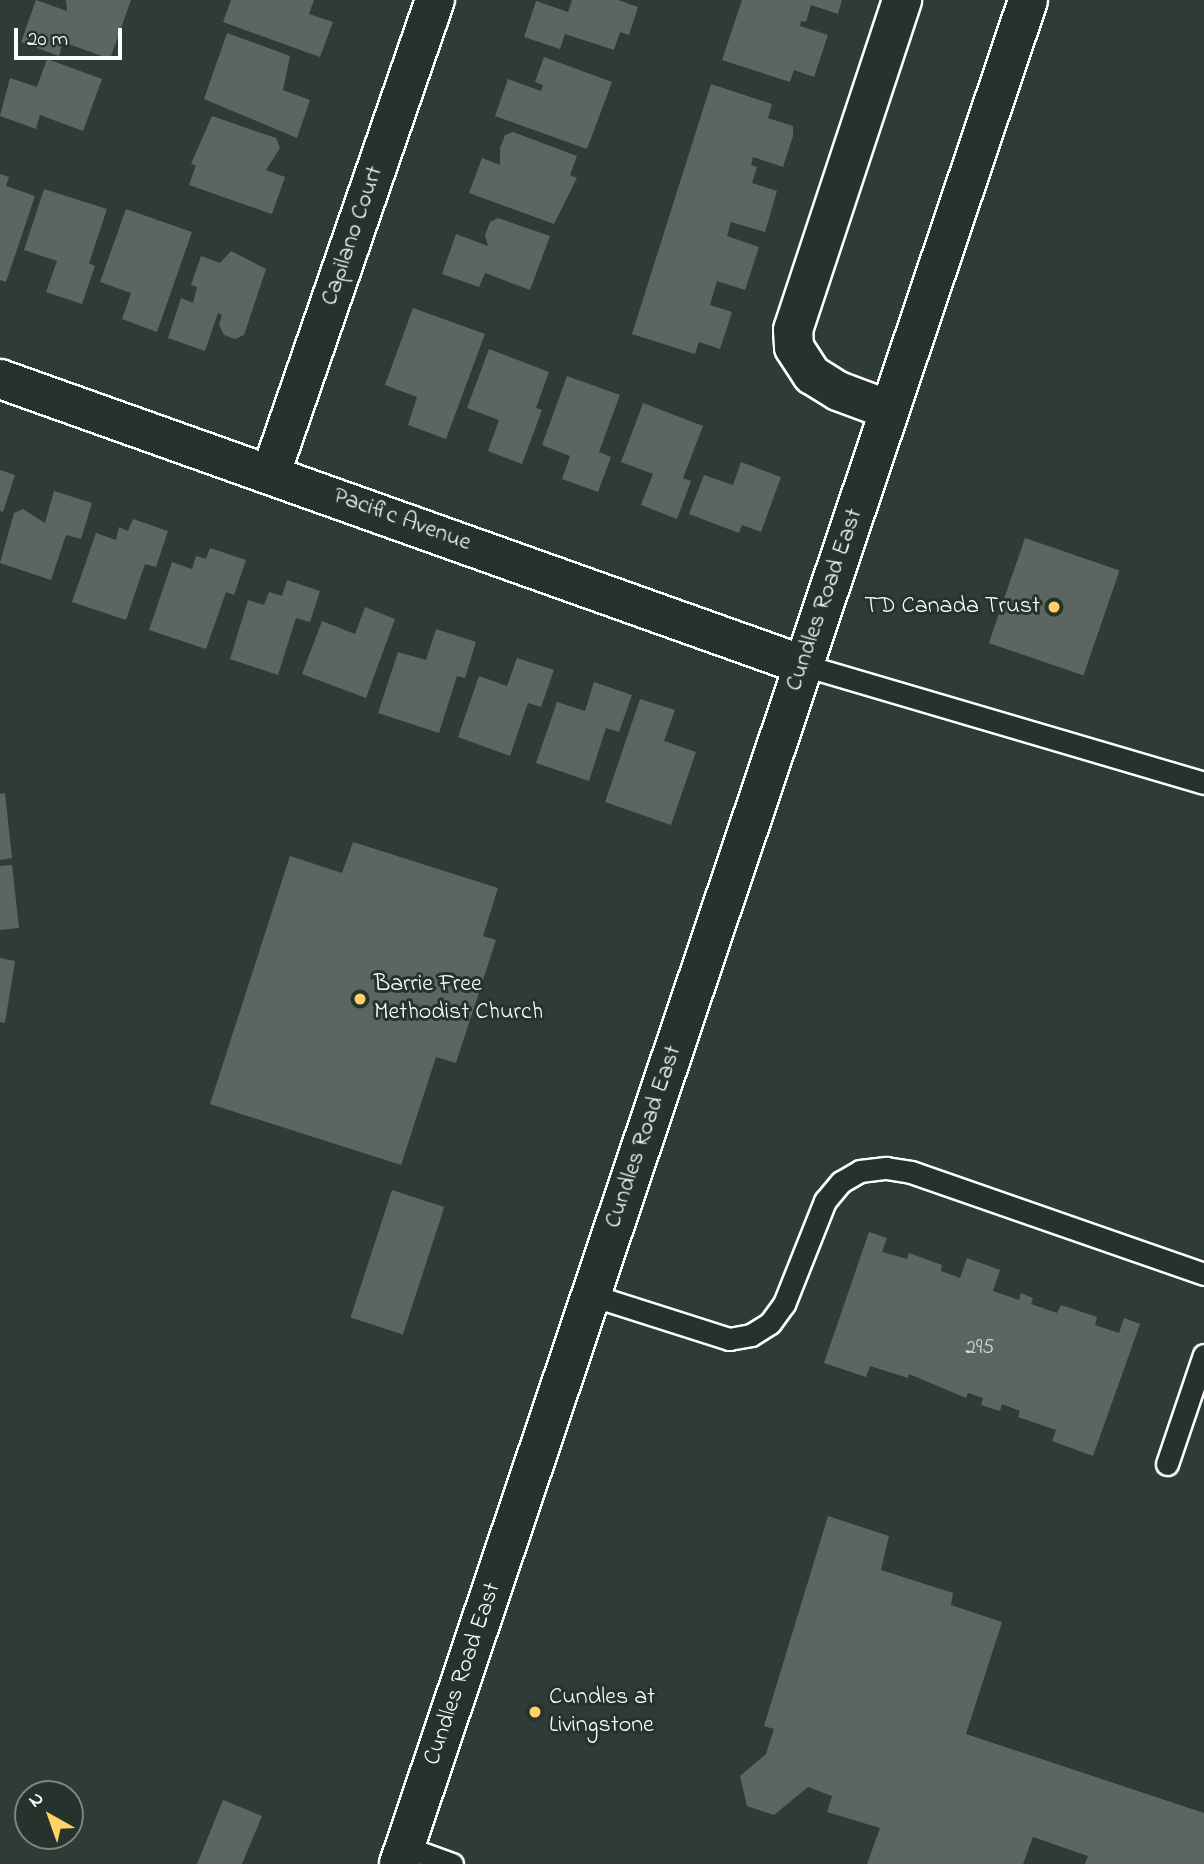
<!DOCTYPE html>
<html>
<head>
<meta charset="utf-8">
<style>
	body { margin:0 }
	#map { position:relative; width:1204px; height:1864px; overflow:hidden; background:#2f3b35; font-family:"Indie Flower",sans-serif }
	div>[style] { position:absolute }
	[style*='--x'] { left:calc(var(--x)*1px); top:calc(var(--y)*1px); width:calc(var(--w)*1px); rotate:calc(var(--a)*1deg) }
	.building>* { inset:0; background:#5b6661; transform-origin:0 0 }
	.roads { filter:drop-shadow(2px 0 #fff) drop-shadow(-2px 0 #fff) drop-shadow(0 2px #fff) drop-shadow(0 -2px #fff) }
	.lane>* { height:21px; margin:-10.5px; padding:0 10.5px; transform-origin:10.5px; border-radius:10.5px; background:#26332d }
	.street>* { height:38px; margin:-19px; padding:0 19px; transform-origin:19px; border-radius:19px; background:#26332d }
	.secondary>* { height:38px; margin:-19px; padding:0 19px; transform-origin:19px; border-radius:19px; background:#26332d }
	.dots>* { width:19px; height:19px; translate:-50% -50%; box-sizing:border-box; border:4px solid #26332d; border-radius:50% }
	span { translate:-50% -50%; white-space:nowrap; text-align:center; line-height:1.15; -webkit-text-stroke:6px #26332d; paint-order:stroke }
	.number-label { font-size:21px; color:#d6d9d8 }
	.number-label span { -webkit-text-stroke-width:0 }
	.street-label { font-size:24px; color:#fff }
	.poi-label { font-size:24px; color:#fff }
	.right { translate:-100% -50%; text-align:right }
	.left { translate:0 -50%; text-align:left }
	.north { position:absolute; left:14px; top:1780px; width:70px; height:70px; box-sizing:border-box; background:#26332d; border:2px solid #7d8581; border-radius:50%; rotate:320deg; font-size:19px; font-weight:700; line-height:28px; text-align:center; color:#fff }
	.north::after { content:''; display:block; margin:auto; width:24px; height:32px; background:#ffd166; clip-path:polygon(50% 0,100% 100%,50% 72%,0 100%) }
	.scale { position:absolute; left:14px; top:28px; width:108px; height:32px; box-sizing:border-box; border:4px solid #fff; border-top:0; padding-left:9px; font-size:21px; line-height:24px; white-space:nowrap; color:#fff; -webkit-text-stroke:5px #26332d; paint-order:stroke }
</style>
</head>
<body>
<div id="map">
	<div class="building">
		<div style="clip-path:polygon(36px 0,67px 11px,66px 0,131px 0,110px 59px,63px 42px,59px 56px,21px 42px)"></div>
		<div style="clip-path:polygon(231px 0,314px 0,309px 14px,333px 22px,320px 57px,223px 22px)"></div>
		<div style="clip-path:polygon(572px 0,618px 0,638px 7px,629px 35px,620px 32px,614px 50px,565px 34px,560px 49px,524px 37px,536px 1px,568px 12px)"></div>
		<div style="clip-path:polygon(742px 0,842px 0,838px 14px,811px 5px,806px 22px,801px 21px,800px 26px,828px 35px,814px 77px,794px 70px,790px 82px,722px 60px)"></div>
		<div style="clip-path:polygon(227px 33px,290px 56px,283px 90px,310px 100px,297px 138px,204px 99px)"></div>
		<div style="clip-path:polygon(544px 57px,612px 82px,587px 149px,495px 116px,508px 79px,541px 91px,543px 85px,535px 82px)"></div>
		<div style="clip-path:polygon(47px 59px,102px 79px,83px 131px,40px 115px,36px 129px,0 116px,10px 78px,37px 87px)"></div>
		<div style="clip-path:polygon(711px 84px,772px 104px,768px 118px,793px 126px,793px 136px,783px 167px,753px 157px,751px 165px,757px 167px,752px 183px,777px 191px,765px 232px,731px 222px,727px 236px,759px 247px,745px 290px,717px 281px,710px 305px,732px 312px,720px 349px,699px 342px,695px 354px,632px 334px)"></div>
		<div style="clip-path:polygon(212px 116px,276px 138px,280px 148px,266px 170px,285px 177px,272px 214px,189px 185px,196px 165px,191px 164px)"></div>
		<div style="clip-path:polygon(513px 132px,577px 156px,570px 175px,577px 178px,554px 224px,469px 193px,482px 158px,500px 165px,500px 148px,505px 135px)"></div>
		<div style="clip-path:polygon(0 174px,9px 177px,6px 186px,35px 196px,6px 282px,0 280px)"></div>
		<div style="clip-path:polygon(44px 189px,107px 209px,89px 263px,95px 266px,82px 304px,46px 292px,57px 261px,24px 250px)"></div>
		<div style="clip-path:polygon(126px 209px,192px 232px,157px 332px,122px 319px,131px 293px,100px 282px)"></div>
		<div style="clip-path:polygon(498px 218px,550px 236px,530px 290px,485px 273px,479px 287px,442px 274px,456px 234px,488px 246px,485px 235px,490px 222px)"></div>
		<div style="clip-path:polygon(231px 251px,266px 269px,244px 335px,235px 339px,224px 335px,219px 325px,222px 315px,218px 313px,205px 351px,168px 338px,181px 298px,193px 303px,197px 287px,191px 285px,201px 256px,220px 263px)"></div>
		<div style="clip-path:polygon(413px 308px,485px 334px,446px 439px,408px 425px,417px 397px,385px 385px)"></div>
		<div style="clip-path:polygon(489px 349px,549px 372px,536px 408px,542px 410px,522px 464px,488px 451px,499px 420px,467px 408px)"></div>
		<div style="clip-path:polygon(567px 376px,620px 395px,599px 452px,611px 457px,598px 492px,562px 479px,570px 456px,542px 445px)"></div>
		<div style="clip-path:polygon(643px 403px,703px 426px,683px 478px,691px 481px,677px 519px,641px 505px,653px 474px,621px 462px)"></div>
		<div style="clip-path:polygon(741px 462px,781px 477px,761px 532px,742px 525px,739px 533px,689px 514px,704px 475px,733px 485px)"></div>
		<div style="clip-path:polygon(0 470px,15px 475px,3px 512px,0 511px)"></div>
		<div style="clip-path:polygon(54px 491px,92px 503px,81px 539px,66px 535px,51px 580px,0 563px,14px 513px,23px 509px,45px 523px)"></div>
		<div style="clip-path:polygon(133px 519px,168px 531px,156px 567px,145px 564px,126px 620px,72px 602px,96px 533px,116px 540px,119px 527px,128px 531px)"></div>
		<div style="left:1025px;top:538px;width:100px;height:111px;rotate:19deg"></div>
		<div style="clip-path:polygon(210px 548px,246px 560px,234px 595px,226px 592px,206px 649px,149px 630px,172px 562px,192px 569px,196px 556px,206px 559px)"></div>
		<div style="clip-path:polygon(287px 580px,320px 591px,310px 622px,296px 618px,278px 675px,230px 659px,248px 600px,264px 605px,269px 592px,282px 596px)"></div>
		<div style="clip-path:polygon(365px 607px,395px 619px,366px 698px,302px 674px,322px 621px,355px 634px)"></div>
		<div style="clip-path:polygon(436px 629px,476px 642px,465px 678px,457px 676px,439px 733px,378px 713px,398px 652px,426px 660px)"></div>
		<div style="clip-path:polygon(517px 658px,554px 670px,541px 707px,528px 703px,510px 756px,458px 737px,479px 676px,507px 686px)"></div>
		<div style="clip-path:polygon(594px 682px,632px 695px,619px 732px,606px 728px,589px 781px,536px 763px,557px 702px,585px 711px)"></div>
		<div style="clip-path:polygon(640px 699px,675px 710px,664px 741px,696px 752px,671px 825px,605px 802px)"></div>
		<div style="clip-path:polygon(5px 793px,12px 858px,0 860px,0 794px)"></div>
		<div style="clip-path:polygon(353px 842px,498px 888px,483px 936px,496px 940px,456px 1063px,436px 1057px,401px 1165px,210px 1104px,290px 856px,342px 873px)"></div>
		<div style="clip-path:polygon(12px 865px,19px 928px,0 930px,0 866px)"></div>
		<div style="clip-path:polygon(0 958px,15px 961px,5px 1023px,0 1022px)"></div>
		<div style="left:392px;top:1190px;width:55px;height:134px;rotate:18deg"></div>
		<div style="clip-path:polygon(869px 1232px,887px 1238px,882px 1252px,907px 1259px,909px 1253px,942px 1265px,941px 1271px,960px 1278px,967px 1258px,1000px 1270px,993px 1291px,1019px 1300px,1021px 1293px,1033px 1298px,1031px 1304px,1057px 1313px,1061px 1305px,1097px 1317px,1095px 1325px,1119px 1333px,1124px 1318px,1140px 1324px,1093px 1456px,1052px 1441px,1056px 1430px,1018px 1417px,1020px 1411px,1002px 1404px,1000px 1411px,981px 1405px,983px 1398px,968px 1393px,966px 1398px,909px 1374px,908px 1378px,870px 1366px,866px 1377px,824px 1363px)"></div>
		<div style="clip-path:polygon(828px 1516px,889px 1536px,881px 1570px,953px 1593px,951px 1605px,1002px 1622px,966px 1734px,1204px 1813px,1204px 1864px,1085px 1864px,1088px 1856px,1033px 1837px,1023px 1864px,867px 1864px,880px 1828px,827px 1812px,832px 1796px,808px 1787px,774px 1815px,747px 1806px,740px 1776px,766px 1754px,774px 1729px,764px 1726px)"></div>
		<div style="clip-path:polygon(223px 1800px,262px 1816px,242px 1864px,197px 1864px)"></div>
	</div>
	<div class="roads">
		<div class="lane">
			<div style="--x:803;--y:665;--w:418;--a:16.4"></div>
			<div style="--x:591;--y:1295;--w:145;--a:17.7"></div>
			<div style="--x:729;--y:1339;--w:22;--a:-10"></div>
			<div style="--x:751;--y:1335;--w:22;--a:-32"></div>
			<div style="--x:770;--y:1323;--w:24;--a:-54"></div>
			<div style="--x:784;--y:1304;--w:111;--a:-68.3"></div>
			<div style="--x:825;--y:1201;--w:25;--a:-50"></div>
			<div style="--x:841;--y:1182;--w:22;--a:-30"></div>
			<div style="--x:860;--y:1171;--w:26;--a:-7"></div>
			<div style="--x:886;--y:1168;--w:25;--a:9"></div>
			<div style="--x:911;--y:1172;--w:310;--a:19.2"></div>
			<div style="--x:1167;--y:1464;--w:115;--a:-71.3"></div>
			<div style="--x:405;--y:1847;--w:50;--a:19.9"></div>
		</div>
		<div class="street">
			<div style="--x:0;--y:379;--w:852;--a:19.6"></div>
			<div style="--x:889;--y:410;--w:54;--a:-159.6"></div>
			<div style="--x:838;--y:391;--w:31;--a:-148"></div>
			<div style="--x:812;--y:375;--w:33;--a:-123"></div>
			<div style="--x:794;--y:347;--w:17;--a:-93"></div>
			<div style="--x:793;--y:330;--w:348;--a:-71.7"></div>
			<div style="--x:271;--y:473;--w:501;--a:-70.88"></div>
		</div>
		<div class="secondary">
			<div style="--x:399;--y:1864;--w:1967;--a:-71.35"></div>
		</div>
	</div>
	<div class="dots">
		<div style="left:1054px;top:607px;background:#ffd166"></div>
		<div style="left:360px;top:999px;background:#ffd166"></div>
		<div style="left:535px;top:1712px;background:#ffd166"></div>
	</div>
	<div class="number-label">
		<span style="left:980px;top:1348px">295</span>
	</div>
	<div class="street-label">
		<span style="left:353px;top:236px;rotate:-71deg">Capilano Court</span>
		<span style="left:402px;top:520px;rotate:20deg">Pacific Avenue</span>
		<span style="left:825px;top:600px;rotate:-71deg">Cundles Road East</span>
		<span style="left:644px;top:1137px;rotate:-71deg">Cundles Road East</span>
		<span style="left:463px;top:1674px;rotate:-71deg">Cundles Road East</span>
	</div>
	<div class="poi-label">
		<span class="right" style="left:1040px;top:607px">TD Canada Trust</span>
		<span class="left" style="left:374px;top:999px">Barrie Free<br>Methodist Church</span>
		<span class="left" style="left:549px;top:1712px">Cundles at<br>Livingstone</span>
	</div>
	<div class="north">N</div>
	<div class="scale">20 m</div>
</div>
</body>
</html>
